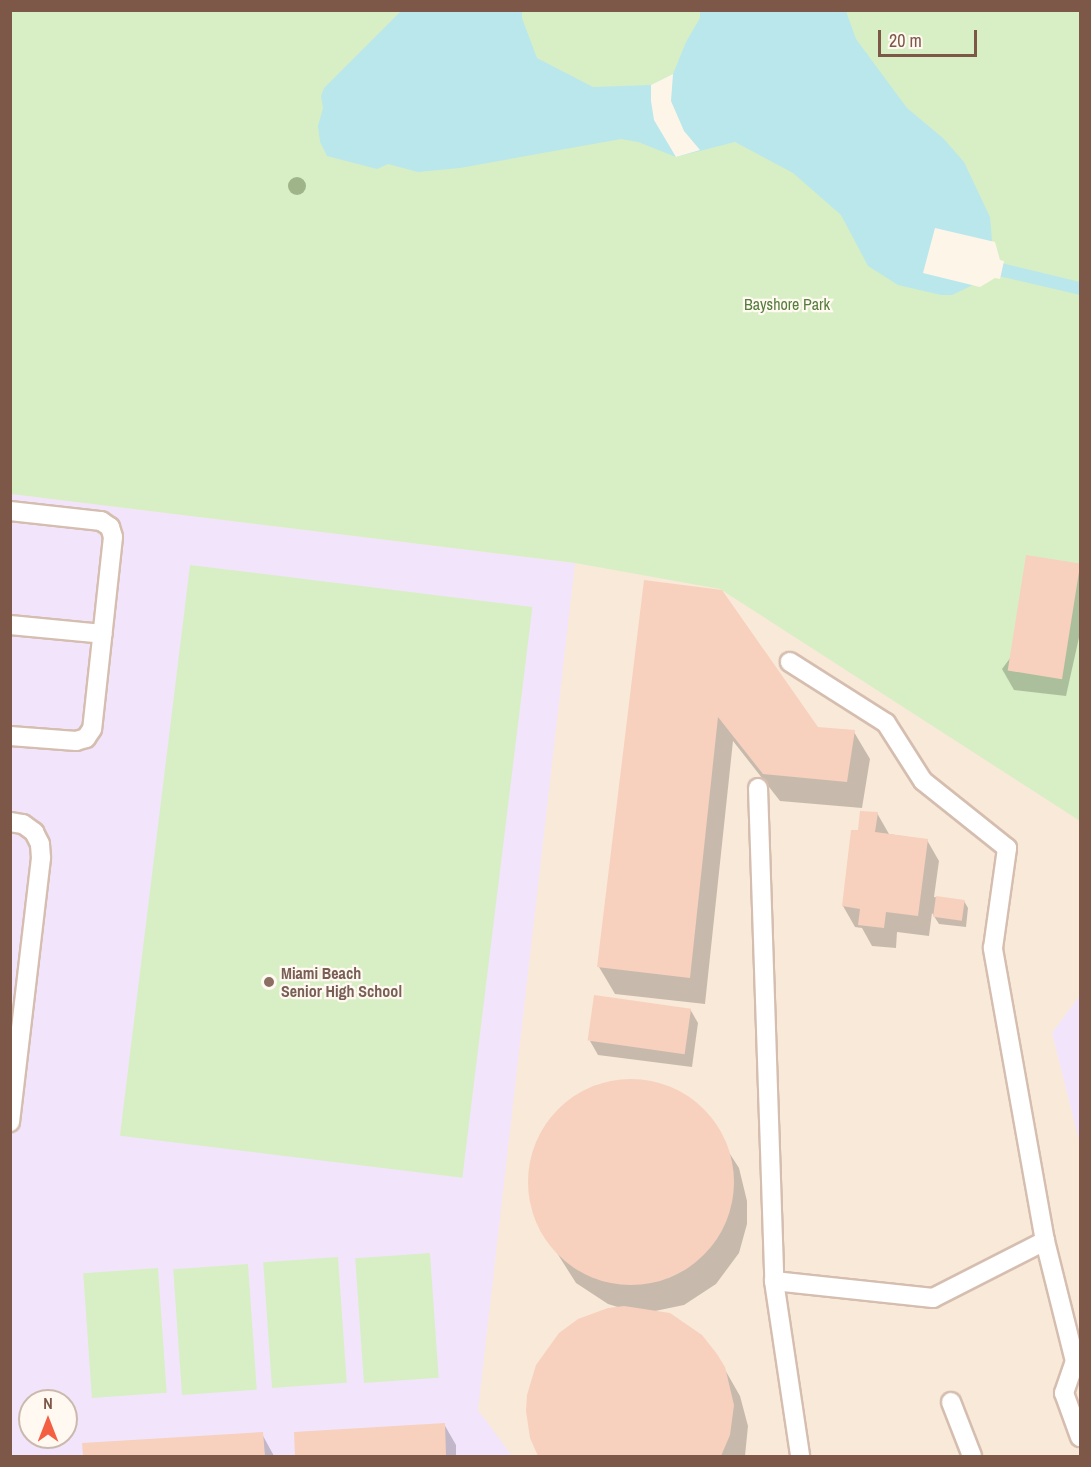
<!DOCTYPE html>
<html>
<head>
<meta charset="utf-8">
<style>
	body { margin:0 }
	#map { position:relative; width:1091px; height:1467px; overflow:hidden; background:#fef5e9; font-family:"Archivo Narrow",sans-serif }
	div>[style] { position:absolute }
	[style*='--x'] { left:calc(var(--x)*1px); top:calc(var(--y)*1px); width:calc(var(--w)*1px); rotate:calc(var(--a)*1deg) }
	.residential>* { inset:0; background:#f9e9d9 }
	.education>* { inset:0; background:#f2e5fb }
	.green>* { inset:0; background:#d8efc5; transform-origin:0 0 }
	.water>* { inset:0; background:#bae7eb }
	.pier>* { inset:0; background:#fef5e9 }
	.shadow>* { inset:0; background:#0003 }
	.building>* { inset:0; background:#f7d1bd; transform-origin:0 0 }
	.round { border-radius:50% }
	.roads { filter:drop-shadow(2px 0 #d5beaf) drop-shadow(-2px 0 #d5beaf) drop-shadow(0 2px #d5beaf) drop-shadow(0 -2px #d5beaf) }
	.service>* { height:18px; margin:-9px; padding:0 9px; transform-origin:9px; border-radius:9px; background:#fff }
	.trees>* { width:18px; height:18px; margin:-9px; border-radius:50%; background:#a0b48a }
	.dots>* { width:16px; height:16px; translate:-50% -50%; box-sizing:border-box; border:3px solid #fff9f1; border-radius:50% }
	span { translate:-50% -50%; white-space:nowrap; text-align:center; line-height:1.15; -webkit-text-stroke:4.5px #fff9f1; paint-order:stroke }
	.park-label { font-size:16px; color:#537e3c }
	.education-label { font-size:16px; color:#785e54; font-weight:700 }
	.left { translate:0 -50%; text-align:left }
	.frame { position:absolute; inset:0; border:12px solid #7d5848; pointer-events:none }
	.north { position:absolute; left:18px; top:1389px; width:60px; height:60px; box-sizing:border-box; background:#fff9f1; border:2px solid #cbb9ad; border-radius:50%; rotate:0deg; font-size:16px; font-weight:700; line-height:24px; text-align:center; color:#7d5848 }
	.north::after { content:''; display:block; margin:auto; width:21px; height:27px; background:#f45f42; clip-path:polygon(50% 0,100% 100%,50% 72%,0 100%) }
	.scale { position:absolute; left:878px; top:30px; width:99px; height:27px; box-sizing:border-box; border:3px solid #7d5848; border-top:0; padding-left:8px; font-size:18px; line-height:21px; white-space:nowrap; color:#7d5848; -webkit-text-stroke:4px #fff9f1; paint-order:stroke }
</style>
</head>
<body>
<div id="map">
	<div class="residential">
		<div style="clip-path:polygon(evenodd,10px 11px,1080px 11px,1080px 1456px,11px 1456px,10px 11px,30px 1401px,66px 1401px,66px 1437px,30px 1437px,30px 1401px)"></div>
	</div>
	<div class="education">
		<div style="clip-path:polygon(evenodd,11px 494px,575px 563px,478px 1410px,512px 1456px,11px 1456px,11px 494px,30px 1401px,66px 1401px,66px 1437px,30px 1437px,30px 1401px)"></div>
		<div style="clip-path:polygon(1080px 995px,1080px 1145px,1052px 1033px)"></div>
	</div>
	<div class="green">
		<div style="clip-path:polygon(11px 11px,1080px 11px,1080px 821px,720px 589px,575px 563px,11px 494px)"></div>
		<div style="left:190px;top:565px;width:345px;height:575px;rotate:7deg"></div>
		<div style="left:430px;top:1253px;width:125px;height:75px;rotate:86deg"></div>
		<div style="left:338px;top:1257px;width:126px;height:75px;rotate:86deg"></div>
		<div style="left:248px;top:1264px;width:126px;height:75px;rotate:86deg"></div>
		<div style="left:158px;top:1268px;width:125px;height:75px;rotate:86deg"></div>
	</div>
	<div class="water">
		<div style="clip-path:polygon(401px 11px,522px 11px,522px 18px,537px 58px,593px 87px,651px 85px,673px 74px,686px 42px,700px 18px,700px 11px,846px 11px,856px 39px,907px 108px,943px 138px,964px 162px,990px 217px,992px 241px,997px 262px,1080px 282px,1080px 295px,994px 275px,952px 295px,941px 295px,898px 285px,868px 266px,841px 215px,793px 173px,735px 142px,676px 157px,638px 142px,621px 139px,460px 168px,418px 172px,388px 164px,377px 169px,327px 156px,320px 142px,318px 126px,323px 108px,321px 96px,324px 88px)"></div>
	</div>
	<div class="pier">
		<div style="clip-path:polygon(673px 74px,671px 101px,684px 131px,700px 150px,676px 157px,654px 120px,651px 101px,651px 85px)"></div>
		<div style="clip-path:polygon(935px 228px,995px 242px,1000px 260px,1004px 261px,1000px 279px,995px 278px,980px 287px,923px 273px)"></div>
	</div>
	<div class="shadow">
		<div style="clip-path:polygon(1079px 565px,1080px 633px,1066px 696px,1014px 690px,1002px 669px)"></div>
		<div style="clip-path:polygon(645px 582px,818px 728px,854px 732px,870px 759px,862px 808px,780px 801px,733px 741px,705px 1004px,615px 994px,599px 967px)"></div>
		<div style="clip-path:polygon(877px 813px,889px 834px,927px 840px,939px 861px,934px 897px,964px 901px,968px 908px,966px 927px,939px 924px,932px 913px,929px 936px,897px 932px,896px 948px,872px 946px,862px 928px,855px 927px,843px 906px,859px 832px)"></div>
		<div style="clip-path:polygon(690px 1009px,698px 1023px,692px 1067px,598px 1055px,590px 1041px)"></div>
		<div style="clip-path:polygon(624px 1080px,639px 1080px,669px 1088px,701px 1109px,739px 1168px,747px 1201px,747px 1224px,739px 1253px,716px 1284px,684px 1305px,655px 1311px,724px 1368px,740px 1396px,748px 1426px,745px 1456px,541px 1456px,532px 1437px,621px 1308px,608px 1304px,576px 1283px,538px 1223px,533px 1208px,530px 1183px,534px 1152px,539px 1139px,561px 1107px,594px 1086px)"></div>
		<div style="clip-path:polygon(444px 1424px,456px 1445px,456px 1456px,296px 1456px,295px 1433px)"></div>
		<div style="clip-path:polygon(262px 1434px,274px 1456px,85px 1456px,84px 1444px)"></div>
	</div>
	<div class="building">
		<div style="left:1026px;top:555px;width:55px;height:117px;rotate:9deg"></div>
		<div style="clip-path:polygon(644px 580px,722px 590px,818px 727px,855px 730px,847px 782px,763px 774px,718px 717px,690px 978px,597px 967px)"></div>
		<div style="clip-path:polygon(860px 811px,878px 812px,875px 832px,928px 839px,918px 916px,886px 912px,884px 928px,858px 925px,860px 909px,842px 906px,851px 830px,858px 830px)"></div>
		<div style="left:936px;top:896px;width:29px;height:21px;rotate:8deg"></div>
		<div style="left:594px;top:995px;width:98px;height:46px;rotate:8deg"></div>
		<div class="round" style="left:528px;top:1079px;width:206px;height:206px"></div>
		<div style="clip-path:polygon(624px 1306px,670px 1313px,702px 1335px,717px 1354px,725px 1367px,734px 1405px,730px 1435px,721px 1456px,538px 1456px,530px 1438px,526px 1411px,527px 1395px,536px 1365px,559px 1333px,578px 1319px,608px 1308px)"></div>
		<div style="clip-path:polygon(445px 1423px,446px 1456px,295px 1456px,294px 1432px)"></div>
		<div style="clip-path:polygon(263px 1432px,265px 1456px,83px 1456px,82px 1443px)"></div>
	</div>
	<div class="roads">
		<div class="service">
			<div style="--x:10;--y:511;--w:92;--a:6.3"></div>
			<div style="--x:101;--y:521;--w:11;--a:34"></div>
			<div style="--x:110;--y:527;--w:10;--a:73"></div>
			<div style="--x:113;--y:537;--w:193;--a:96.2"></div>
			<div style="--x:92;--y:729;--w:11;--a:124"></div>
			<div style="--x:86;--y:738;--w:10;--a:163"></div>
			<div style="--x:76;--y:741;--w:66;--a:-175.7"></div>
			<div style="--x:10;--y:625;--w:93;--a:5.5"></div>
			<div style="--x:758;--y:788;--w:493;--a:88.1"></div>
			<div style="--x:774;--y:1281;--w:177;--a:81.5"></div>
			<div style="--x:10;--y:822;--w:13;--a:9"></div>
			<div style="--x:23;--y:824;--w:14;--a:36"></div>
			<div style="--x:34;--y:832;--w:13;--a:63"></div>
			<div style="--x:40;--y:844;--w:14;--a:86"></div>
			<div style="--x:41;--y:858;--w:266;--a:96.7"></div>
			<div style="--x:1045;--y:1241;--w:124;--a:76"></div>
			<div style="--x:1075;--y:1361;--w:34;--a:109"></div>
			<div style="--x:1064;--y:1393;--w:47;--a:70"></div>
			<div style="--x:774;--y:1281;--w:160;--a:6.1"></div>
			<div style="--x:933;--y:1298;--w:126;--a:-27"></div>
			<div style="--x:1045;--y:1241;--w:298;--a:-100.1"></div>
			<div style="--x:993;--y:948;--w:101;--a:-82"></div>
			<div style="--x:1007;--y:848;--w:107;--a:-141.4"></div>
			<div style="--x:923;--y:781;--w:69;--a:-122.5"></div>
			<div style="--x:886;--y:723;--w:114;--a:-147.6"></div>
			<div style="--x:951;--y:1402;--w:58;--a:68.7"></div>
		</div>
	</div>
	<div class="trees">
		<div style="left:297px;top:186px"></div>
	</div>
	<div class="dots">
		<div style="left:269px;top:982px;background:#8d6e63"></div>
	</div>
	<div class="park-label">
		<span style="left:787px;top:304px">Bayshore Park</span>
	</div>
	<div class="education-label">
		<span class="left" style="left:281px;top:982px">Miami Beach<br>Senior High School</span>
	</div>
	<div class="frame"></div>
	<div class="north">N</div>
	<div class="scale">20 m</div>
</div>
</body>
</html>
